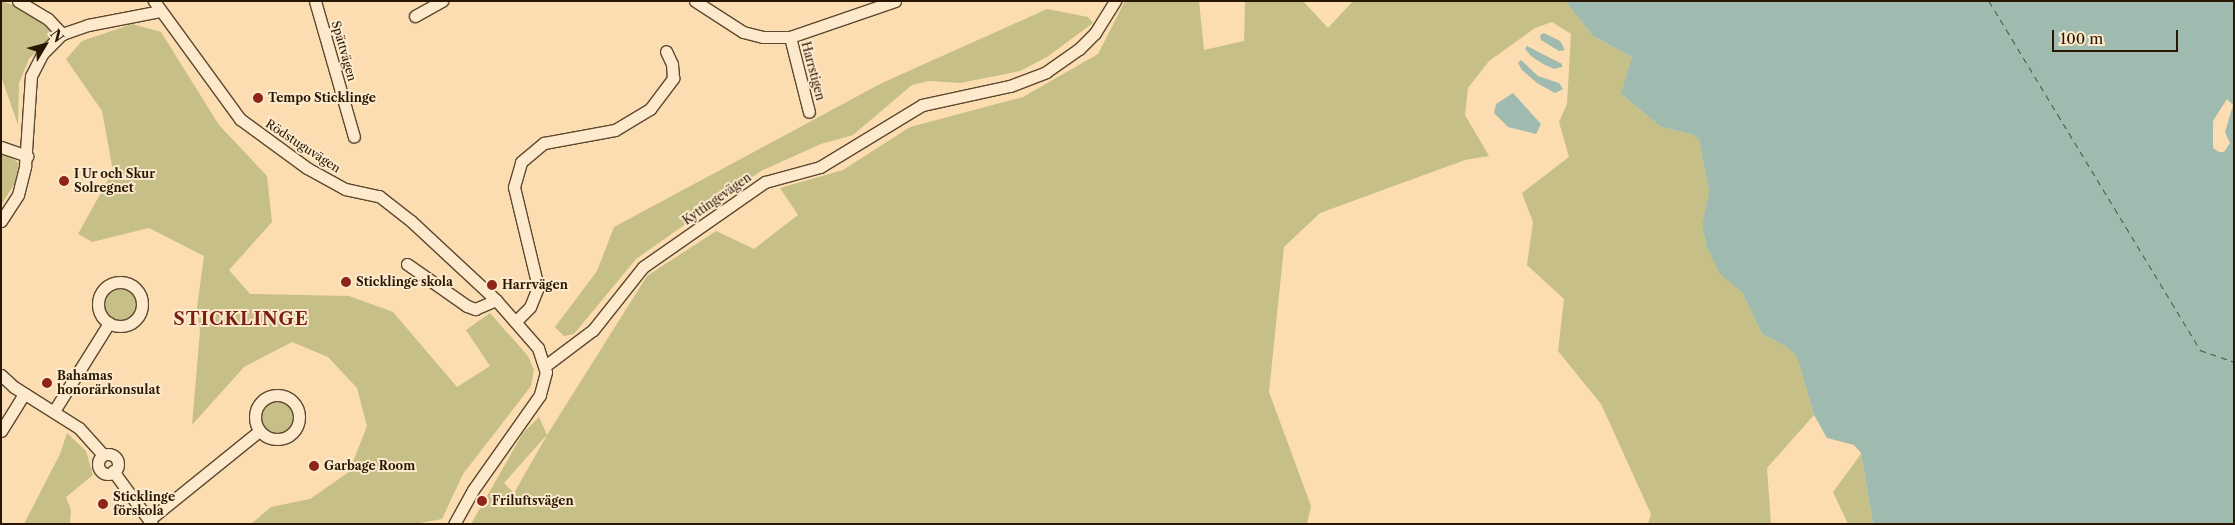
<!DOCTYPE html>
<html>
<head>
<meta charset="utf-8">
<style>
	body { margin:0 }
	#map { position:relative; width:2235px; height:525px; overflow:hidden; background:#fcddb1; font-family:"Libre Caslon Text",serif }
	div>[style] { position:absolute }
	[style*='--x'] { left:calc(var(--x)*1px); top:calc(var(--y)*1px); width:calc(var(--w)*1px); rotate:calc(var(--a)*1deg) }
	.green>* { inset:0; background:#c6bf87 }
	.round { border-radius:50% }
	.water>* { inset:0; background:#9fbbaf }
	.ferry>* { height:1px; margin-top:-0.5px; transform-origin:0; background:repeating-linear-gradient(90deg,#51503f 0 6px,transparent 0 11px) }
	.roads { filter:drop-shadow(1px 0 #5c482e) drop-shadow(-1px 0 #5c482e) drop-shadow(0 1px #5c482e) drop-shadow(0 -1px #5c482e) }
	.minor>* { height:11px; margin:-5.5px; padding:0 5.5px; transform-origin:5.5px; border-radius:5.5px; background:#fde9cc }
	.minor>.ring { margin:-5.5px; padding:0; box-sizing:content-box; background:none; border:11px solid #fde9cc; border-radius:50% }
	.dots>* { width:14px; height:14px; translate:-50% -50%; box-sizing:border-box; border:2px solid #fde9cc; border-radius:50% }
	span { translate:-50% -50%; white-space:nowrap; text-align:center; line-height:1.15; -webkit-text-stroke:4px #fde9cc; paint-order:stroke }
	.street-label { font-size:12px; color:#271702 }
	.poi-label { font-size:12px; color:#271702; font-weight:700 }
	.left { translate:0 -50%; text-align:left }
	.district-label { font-size:18px; color:#7a1f14; font-weight:700; letter-spacing:1px }
	.frame { position:absolute; inset:0; border:2px solid #271702; pointer-events:none }
	.north { position:absolute; left:20px; top:20px; width:50px; height:50px; -webkit-text-stroke:4px #fde9cc; paint-order:stroke; rotate:53deg; font-size:14px; font-weight:700; line-height:20px; text-align:center; color:#271702 }
	.north::after { content:''; display:block; margin:auto; width:18px; height:22px; background:#271702; clip-path:polygon(50% 0,100% 100%,50% 72%,0 100%) }
	.scale { position:absolute; left:2052px; top:30px; width:126px; height:22px; box-sizing:border-box; border:2px solid #271702; border-top:0; padding-left:6px; font-size:15px; line-height:18px; white-space:nowrap; color:#271702; -webkit-text-stroke:4px #fde9cc; paint-order:stroke }
</style>
</head>
<body>
<div id="map">
	<div class="green">
		<div style="clip-path:polygon(1px 1px,19px 7px,49px 25px,53px 34px,29px 59px,19px 83px,18px 125px,1px 76px)"></div>
		<div style="clip-path:polygon(evenodd,1125px 1px,1199px 1px,1204px 50px,1244px 41px,1245px 1px,1303px 1px,1328px 28px,1353px 1px,1565px 1px,1593px 36px,1632px 57px,1622px 95px,1661px 127px,1692px 134px,1699px 140px,1709px 192px,1702px 224px,1706px 245px,1713px 258px,1742px 292px,1762px 334px,1787px 347px,1797px 357px,1814px 415px,1767px 468px,1771px 524px,1648px 524px,1651px 514px,1601px 404px,1558px 351px,1564px 299px,1527px 265px,1533px 222px,1522px 193px,1569px 157px,1559px 122px,1567px 104px,1571px 34px,1552px 22px,1535px 28px,1489px 61px,1468px 88px,1465px 115px,1489px 156px,1465px 160px,1320px 213px,1284px 247px,1269px 392px,1311px 506px,1307px 524px,471px 524px,523px 433px,539px 417px,547px 435px,647px 276px,716px 231px,754px 249px,798px 215px,780px 188px,843px 170px,910px 127px,1023px 97px,1098px 54px,1125px 1px,545px 437px,546px 437px,514px 493px,504px 483px,545px 437px)"></div>
		<div style="clip-path:polygon(1047px 9px,1088px 17px,1093px 23px,1047px 57px,1020px 71px,960px 83px,929px 81px,912px 85px,853px 135px,821px 144px,761px 171px,636px 259px,574px 334px,564px 336px,555px 327px,597px 271px,614px 227px,882px 83px)"></div>
		<div style="clip-path:polygon(132px 24px,161px 32px,219px 125px,267px 176px,272px 222px,229px 270px,250px 294px,349px 296px,393px 312px,457px 387px,490px 366px,466px 330px,490px 313px,528px 356px,534px 370px,531px 386px,463px 474px,442px 519px,414px 524px,251px 524px,271px 507px,310px 499px,349px 472px,367px 426px,357px 388px,328px 357px,292px 342px,244px 367px,192px 425px,200px 331px,197px 307px,204px 256px,149px 228px,92px 242px,78px 234px,113px 171px,102px 111px,66px 59px,82px 41px)"></div>
		<div style="clip-path:polygon(1px 151px,19px 163px,15px 183px,1px 205px)"></div>
		<div class="round" style="left:102px;top:287px;width:36px;height:36px"></div>
		<div class="round" style="left:259px;top:399px;width:36px;height:36px"></div>
		<div style="clip-path:polygon(67px 433px,86px 451px,93px 475px,66px 497px,71px 510px,70px 524px,24px 524px,60px 454px)"></div>
		<div style="clip-path:polygon(1861px 454px,1873px 524px,1848px 524px,1833px 492px)"></div>
	</div>
	<div class="water">
		<div style="clip-path:polygon(evenodd,1565px 1px,2234px 1px,2234px 524px,1873px 524px,1861px 453px,1854px 445px,1827px 438px,1814px 415px,1797px 357px,1787px 347px,1762px 334px,1742px 292px,1720px 274px,1706px 245px,1702px 224px,1709px 192px,1699px 140px,1692px 134px,1661px 127px,1621px 94px,1632px 57px,1593px 36px,1565px 1px,2227px 99px,2233px 105px,2225px 132px,2230px 143px,2224px 152px,2219px 152px,2213px 148px,2213px 121px,2227px 99px)"></div>
		<div style="clip-path:polygon(1544px 33px,1560px 41px,1565px 50px,1559px 51px,1541px 40px,1540px 35px)"></div>
		<div style="clip-path:polygon(1527px 46px,1562px 64px,1562px 67px,1554px 69px,1543px 64px,1531px 56px,1525px 49px)"></div>
		<div style="clip-path:polygon(1521px 60px,1538px 76px,1559px 83px,1563px 89px,1555px 93px,1537px 83px,1522px 70px,1518px 63px)"></div>
		<div style="clip-path:polygon(1513px 93px,1541px 124px,1536px 134px,1508px 127px,1494px 113px,1496px 104px)"></div>
	</div>
	<div class="ferry">
		<div style="--x:1989;--y:1;--w:408;--a:58.8"></div>
		<div style="--x:2200;--y:350;--w:36;--a:19"></div>
	</div>
	<div class="roads">
		<div class="minor">
			<div style="--x:18;--y:1;--w:35;--a:31"></div>
			<div style="--x:48;--y:19;--w:21;--a:47"></div>
			<div style="--x:62;--y:34;--w:28;--a:-19"></div>
			<div style="--x:88;--y:25;--w:73;--a:-11"></div>
			<div style="--x:154;--y:1;--w:146;--a:53.9"></div>
			<div style="--x:240;--y:119;--w:83;--a:36.2"></div>
			<div style="--x:307;--y:168;--w:43;--a:28.9"></div>
			<div style="--x:345;--y:189;--w:35;--a:12"></div>
			<div style="--x:379;--y:196;--w:41;--a:38"></div>
			<div style="--x:411;--y:221;--w:116;--a:42.9"></div>
			<div style="--x:496;--y:300;--w:64;--a:48.8"></div>
			<div style="--x:538;--y:348;--w:25;--a:72"></div>
			<div style="--x:546;--y:372;--w:24;--a:105"></div>
			<div style="--x:540;--y:395;--w:116;--a:125.2"></div>
			<div style="--x:473;--y:490;--w:39;--a:119"></div>
			<div style="--x:315;--y:1;--w:141;--a:74"></div>
			<div style="--x:695;--y:1;--w:57;--a:32.9"></div>
			<div style="--x:743;--y:32;--w:21;--a:14"></div>
			<div style="--x:763;--y:37;--w:27;--a:0"></div>
			<div style="--x:790;--y:37;--w:111;--a:-18.9"></div>
			<div style="--x:415;--y:16;--w:31;--a:-29"></div>
			<div style="--x:790;--y:37;--w:77;--a:75.8"></div>
			<div style="--x:1;--y:147;--w:28;--a:19"></div>
			<div style="--x:1;--y:221;--w:31;--a:-57"></div>
			<div style="--x:18;--y:195;--w:30;--a:-76"></div>
			<div style="--x:25;--y:166;--w:90;--a:-86.2"></div>
			<div style="--x:31;--y:76;--w:25;--a:-63"></div>
			<div style="--x:42;--y:54;--w:28;--a:-45"></div>
			<div style="--x:407;--y:264;--w:73;--a:35"></div>
			<div style="--x:467;--y:306;--w:9;--a:21"></div>
			<div style="--x:475;--y:309;--w:23;--a:-23"></div>
			<div class="ring" style="left:98px;top:282px;width:33px;height:33px"></div>
			<div style="--x:516;--y:321;--w:20;--a:-45"></div>
			<div style="--x:530;--y:307;--w:22;--a:-68"></div>
			<div style="--x:538;--y:287;--w:103;--a:-103.5"></div>
			<div style="--x:514;--y:187;--w:26;--a:-74"></div>
			<div style="--x:521;--y:162;--w:30;--a:-40"></div>
			<div style="--x:544;--y:143;--w:72;--a:-10.4"></div>
			<div style="--x:615;--y:130;--w:41;--a:-31"></div>
			<div style="--x:650;--y:109;--w:39;--a:-53"></div>
			<div style="--x:673;--y:78;--w:14;--a:-94"></div>
			<div style="--x:672;--y:64;--w:14;--a:-115"></div>
			<div style="--x:545;--y:366;--w:60;--a:-36.9"></div>
			<div style="--x:593;--y:330;--w:80;--a:-51.6"></div>
			<div style="--x:643;--y:267;--w:149;--a:-34.9"></div>
			<div style="--x:765;--y:182;--w:57;--a:-15.3"></div>
			<div style="--x:820;--y:167;--w:119;--a:-31.3"></div>
			<div style="--x:922;--y:105;--w:90;--a:-12.2"></div>
			<div style="--x:1010;--y:86;--w:39;--a:-21"></div>
			<div style="--x:1046;--y:72;--w:40;--a:-34.9"></div>
			<div style="--x:1079;--y:49;--w:23;--a:-45"></div>
			<div style="--x:1095;--y:33;--w:38;--a:-58"></div>
			<div style="--x:1;--y:375;--w:18;--a:43"></div>
			<div style="--x:14;--y:387;--w:77;--a:32.2"></div>
			<div style="--x:79;--y:428;--w:36;--a:48"></div>
			<div class="ring" style="left:255px;top:395px;width:33px;height:33px"></div>
			<div style="--x:54;--y:411;--w:104;--a:-58"></div>
			<div style="--x:1;--y:431;--w:44;--a:-58.1"></div>
			<div class="ring" style="left:98px;top:454px;width:9px;height:9px"></div>
			<div style="--x:113;--y:471;--w:66;--a:53.7"></div>
			<div style="--x:149;--y:520;--w:140;--a:-38.9"></div>
		</div>
	</div>
	<div class="dots">
		<div style="left:258px;top:98px;background:#8f2418"></div>
		<div style="left:64px;top:181px;background:#8f2418"></div>
		<div style="left:346px;top:282px;background:#8f2418"></div>
		<div style="left:492px;top:285px;background:#8f2418"></div>
		<div style="left:47px;top:383px;background:#8f2418"></div>
		<div style="left:314px;top:466px;background:#8f2418"></div>
		<div style="left:482px;top:501px;background:#8f2418"></div>
		<div style="left:103px;top:504px;background:#8f2418"></div>
	</div>
	<div class="street-label">
		<span style="left:344px;top:51px;rotate:74deg">Spättvägen</span>
		<span style="left:813px;top:71px;rotate:75deg">Harrstigen</span>
		<span style="left:303px;top:146px;rotate:33deg">Rödstuguvägen</span>
		<span style="left:717px;top:199px;rotate:-35deg">Kyttingevägen</span>
	</div>
	<div class="poi-label">
		<span class="left" style="left:268px;top:98px">Tempo Sticklinge</span>
		<span class="left" style="left:74px;top:181px">I Ur och Skur<br>Solregnet</span>
		<span class="left" style="left:356px;top:282px">Sticklinge skola</span>
		<span class="left" style="left:502px;top:285px">Harrvägen</span>
		<span class="left" style="left:57px;top:383px">Bahamas<br>honorärkonsulat</span>
		<span class="left" style="left:324px;top:466px">Garbage Room</span>
		<span class="left" style="left:113px;top:504px">Sticklinge<br>förskola</span>
		<span class="left" style="left:492px;top:501px">Friluftsvägen</span>
	</div>
	<div class="district-label">
		<span style="left:241px;top:319px">STICKLINGE</span>
	</div>
	<div class="frame"></div>
	<div class="north">N</div>
	<div class="scale">100 m</div>
</div>
</body>
</html>
